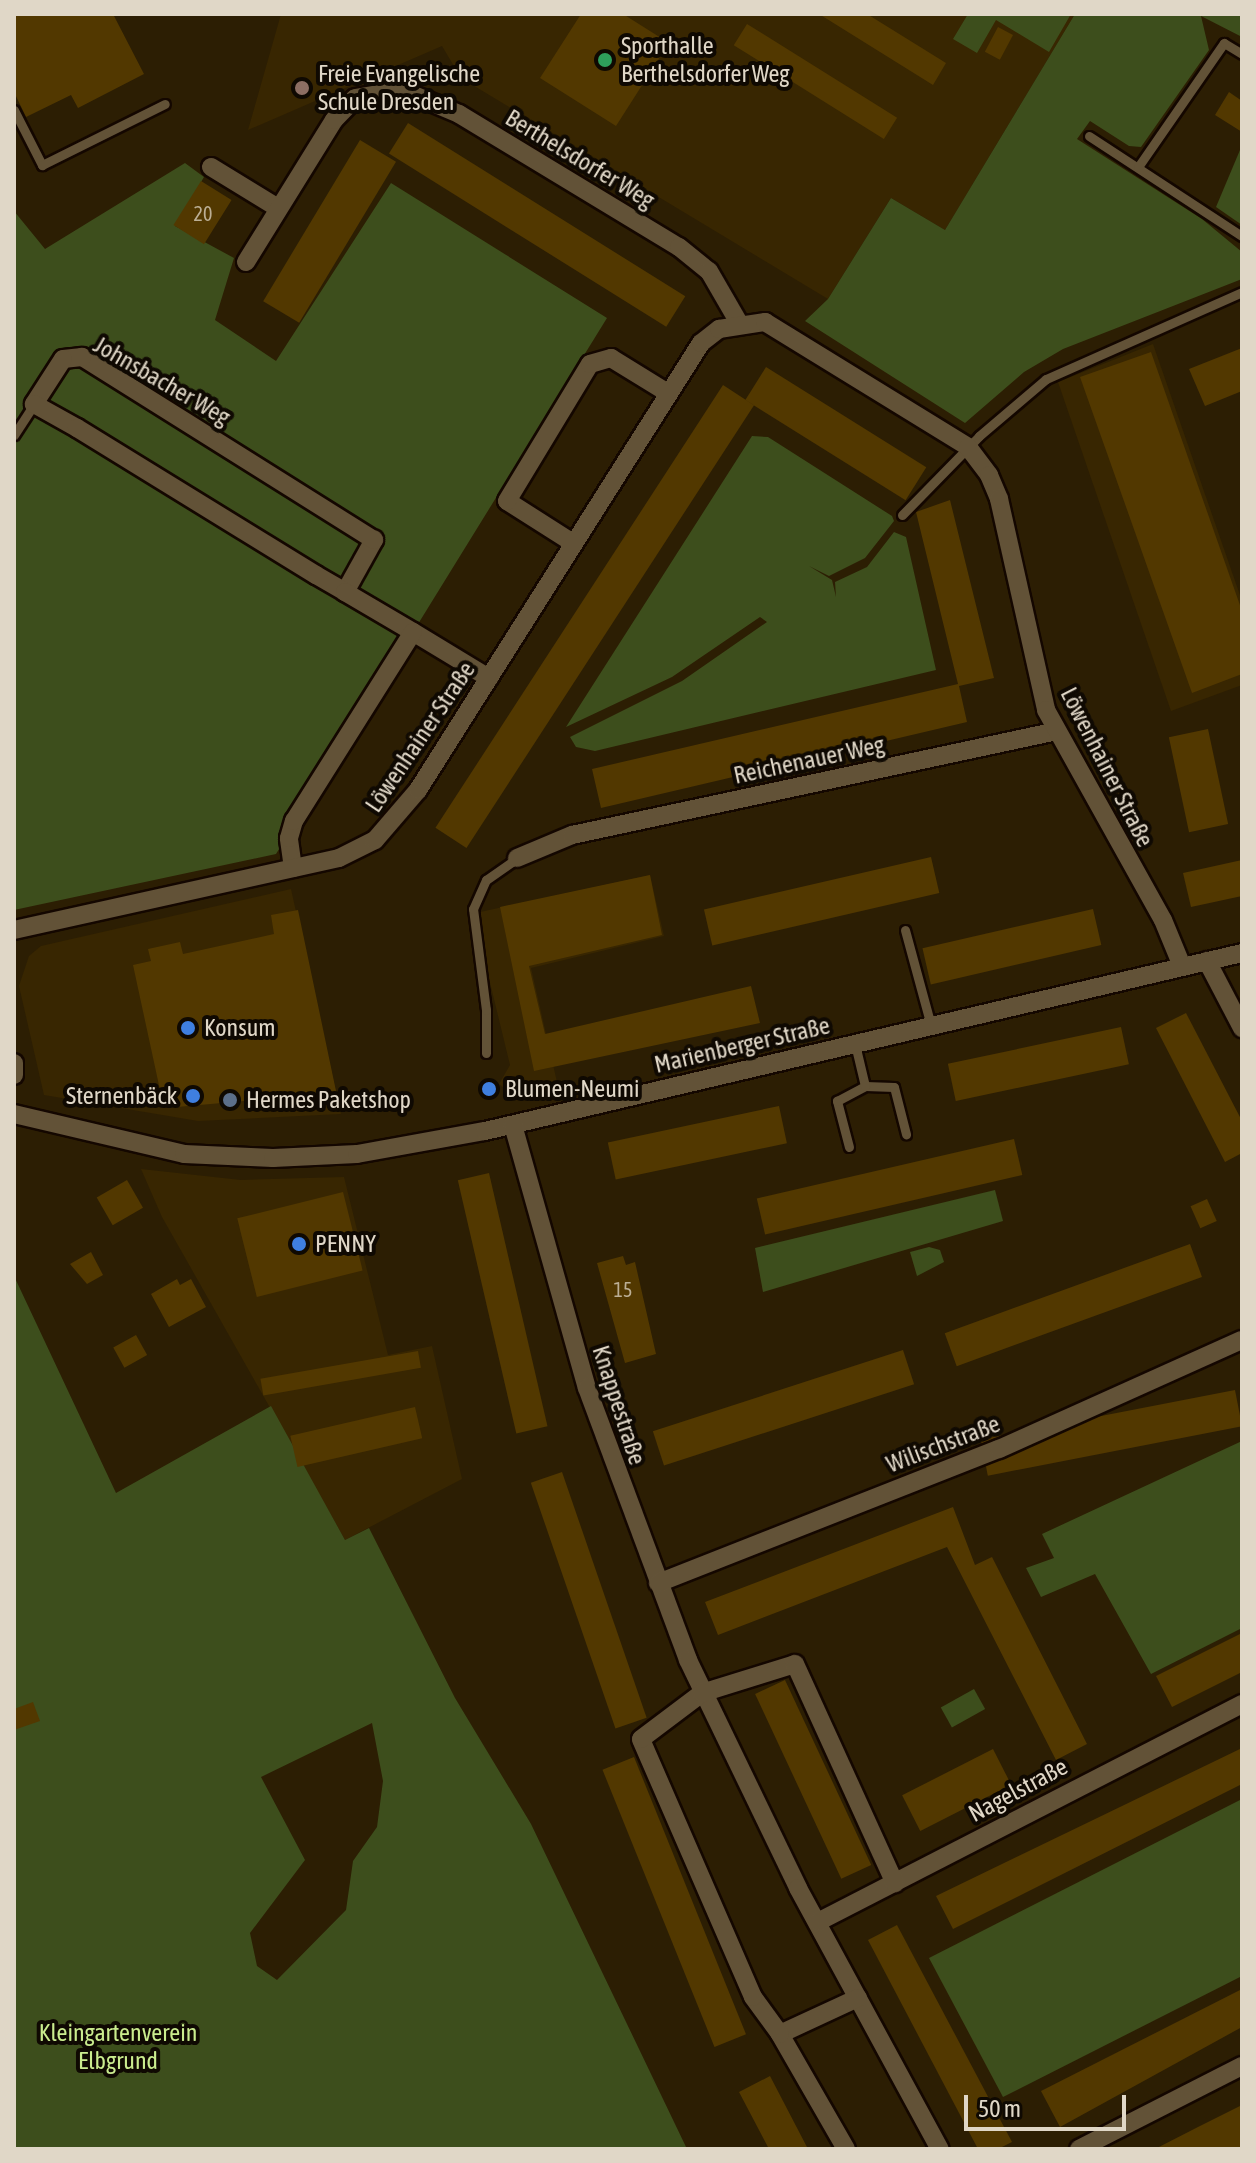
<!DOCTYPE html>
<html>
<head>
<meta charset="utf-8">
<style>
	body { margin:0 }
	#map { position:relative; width:1256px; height:2163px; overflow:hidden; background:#2c1e03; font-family:"Asap Condensed",sans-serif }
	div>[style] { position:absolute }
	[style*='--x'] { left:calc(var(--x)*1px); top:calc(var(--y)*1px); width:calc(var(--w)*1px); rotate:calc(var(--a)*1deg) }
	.built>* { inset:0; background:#382601 }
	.green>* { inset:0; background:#3d4e1c; transform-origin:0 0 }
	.building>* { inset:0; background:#523800; transform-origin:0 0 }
	.roads { filter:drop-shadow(2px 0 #140700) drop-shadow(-2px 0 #140700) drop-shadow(0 2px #140700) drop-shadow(0 -2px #140700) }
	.service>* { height:9px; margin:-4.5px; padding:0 4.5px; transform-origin:4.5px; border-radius:4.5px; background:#625237 }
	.minor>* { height:18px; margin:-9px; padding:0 9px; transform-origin:9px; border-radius:9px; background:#625237 }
	.dots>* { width:22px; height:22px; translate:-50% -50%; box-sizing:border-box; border:4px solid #0f0902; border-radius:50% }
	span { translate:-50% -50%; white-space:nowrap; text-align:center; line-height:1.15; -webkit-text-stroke:8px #0f0902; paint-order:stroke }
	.number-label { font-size:20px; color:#bcaf95 }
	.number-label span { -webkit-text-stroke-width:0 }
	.poi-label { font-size:24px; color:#e0d7c7 }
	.left { translate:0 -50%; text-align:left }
	.right { translate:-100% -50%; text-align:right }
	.street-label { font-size:24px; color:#e0d7c7 }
	.park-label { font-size:24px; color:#caec8e }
	.frame { position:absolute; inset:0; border:16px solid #e0d7c7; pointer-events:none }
	.scale { position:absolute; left:964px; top:2095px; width:162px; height:36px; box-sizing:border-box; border:4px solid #e0d7c7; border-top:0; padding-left:10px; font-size:24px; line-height:28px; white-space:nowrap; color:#e0d7c7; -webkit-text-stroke:6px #0f0902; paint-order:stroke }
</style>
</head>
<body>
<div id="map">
	<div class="built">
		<div style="clip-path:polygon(281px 14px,1075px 14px,945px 230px,891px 198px,828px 299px,461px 78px,442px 46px,248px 130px)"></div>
		<div style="clip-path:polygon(1153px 344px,1242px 601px,1242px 685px,1171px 711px,1058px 382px)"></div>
		<div style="clip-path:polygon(650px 875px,664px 936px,531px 968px,557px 1082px,511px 1094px,499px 1084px,510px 1065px,476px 925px,480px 912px)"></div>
		<div style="clip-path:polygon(291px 889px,341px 1114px,198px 1121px,44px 1095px,19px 986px,29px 956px,41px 946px)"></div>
		<div style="clip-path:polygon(141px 1169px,241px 1180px,344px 1177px,388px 1355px,432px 1346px,462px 1479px,345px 1540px,162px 1217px)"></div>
	</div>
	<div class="green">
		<div style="clip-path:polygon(968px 14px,1071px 14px,1049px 52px,996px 20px,977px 53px,953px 39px)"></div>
		<div style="clip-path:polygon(1075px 14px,1242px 14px,1242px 37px,1201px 16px,1209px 50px,1141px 147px,1129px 146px,1090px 121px,1077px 139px,1202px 219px,1242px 252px,1242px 279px,1063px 349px,1024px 372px,965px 423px,805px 321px,828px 299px,891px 198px,945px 230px)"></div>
		<div style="clip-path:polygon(1240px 150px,1242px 151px,1242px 225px,1216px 207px)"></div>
		<div style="clip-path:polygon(185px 163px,204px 177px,175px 226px,234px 258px,215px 320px,276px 361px,391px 183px,607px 318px,276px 854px,14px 910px,14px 211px,45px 249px)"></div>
		<div style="clip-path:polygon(752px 436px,768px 437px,892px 516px,894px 521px,865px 558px,829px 576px,809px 566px,832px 580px,836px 597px,835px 582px,867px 567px,894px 532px,906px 537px,936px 670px,595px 751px,576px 747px,570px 737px,682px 681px,767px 622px,760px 617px,672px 677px,566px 727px)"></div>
		<div style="clip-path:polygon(995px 1190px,1003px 1221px,763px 1292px,755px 1248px)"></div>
		<div style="clip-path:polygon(929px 1247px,940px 1250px,944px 1262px,917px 1276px,910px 1252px)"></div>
		<div style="clip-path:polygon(evenodd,14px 1276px,116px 1493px,271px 1406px,345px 1540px,369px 1528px,455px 1698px,531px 1824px,687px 2149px,14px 2149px,14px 1276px,372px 1723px,383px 1781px,377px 1827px,353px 1861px,346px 1910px,277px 1980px,257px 1966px,250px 1933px,305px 1860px,261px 1777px,372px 1723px)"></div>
		<div style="clip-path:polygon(1242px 1441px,1242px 1628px,1151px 1674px,1095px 1574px,1041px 1597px,1026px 1568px,1054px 1558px,1042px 1534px)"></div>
		<div style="left:974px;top:1689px;width:23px;height:38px;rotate:61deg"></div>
		<div style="clip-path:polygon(1242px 1799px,1242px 1976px,1003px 2097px,929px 1958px)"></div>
	</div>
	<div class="building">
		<div style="clip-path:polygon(14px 14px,113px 14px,144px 74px,78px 108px,71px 95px,26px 117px,14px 92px)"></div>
		<div style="clip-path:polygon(581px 14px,623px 14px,669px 43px,616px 126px,540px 78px)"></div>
		<div style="clip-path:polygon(819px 14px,867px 14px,946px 63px,933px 85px)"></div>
		<div style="left:747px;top:24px;width:177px;height:25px;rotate:32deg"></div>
		<div style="left:998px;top:27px;width:17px;height:28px;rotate:28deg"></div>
		<div style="clip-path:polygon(1229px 92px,1242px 101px,1242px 132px,1215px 115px)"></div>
		<div style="left:408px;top:123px;width:327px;height:36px;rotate:32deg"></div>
		<div style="left:360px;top:140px;width:42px;height:188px;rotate:31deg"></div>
		<div style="left:201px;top:181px;width:36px;height:52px;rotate:32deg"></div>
		<div style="clip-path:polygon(1242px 348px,1242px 391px,1205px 406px,1189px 369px)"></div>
		<div style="clip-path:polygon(1151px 352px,1242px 611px,1242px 674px,1192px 693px,1080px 377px)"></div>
		<div style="left:766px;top:367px;width:189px;height:39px;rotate:32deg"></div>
		<div style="left:723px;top:385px;width:37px;height:528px;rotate:33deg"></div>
		<div style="clip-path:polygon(950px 500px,994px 678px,959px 686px,967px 722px,601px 808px,592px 769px,958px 684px,916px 512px)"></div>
		<div style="left:1208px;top:729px;width:97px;height:40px;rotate:78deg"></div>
		<div style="left:931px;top:857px;width:37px;height:233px;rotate:77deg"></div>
		<div style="clip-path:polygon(1242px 860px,1242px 896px,1191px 907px,1183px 873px)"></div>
		<div style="clip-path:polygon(650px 875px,662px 935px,529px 966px,545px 1034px,751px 986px,760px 1023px,534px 1071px,500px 907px)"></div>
		<div style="left:1093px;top:909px;width:37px;height:175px;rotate:77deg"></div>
		<div style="clip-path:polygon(298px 910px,336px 1091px,279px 1097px,280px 1103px,245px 1107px,244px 1101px,177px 1107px,173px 1087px,160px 1090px,133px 965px,151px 961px,148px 949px,180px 942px,183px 954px,274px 934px,271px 915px)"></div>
		<div style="clip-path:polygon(1186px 1013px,1242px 1121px,1242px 1153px,1225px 1162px,1156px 1028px)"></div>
		<div style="left:1121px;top:1027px;width:38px;height:177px;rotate:78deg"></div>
		<div style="left:779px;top:1106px;width:38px;height:175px;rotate:78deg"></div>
		<div style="left:1014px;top:1139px;width:37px;height:264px;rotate:77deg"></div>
		<div style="left:489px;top:1173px;width:260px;height:32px;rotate:77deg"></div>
		<div style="left:127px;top:1180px;width:32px;height:35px;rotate:60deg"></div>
		<div style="left:343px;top:1192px;width:81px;height:109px;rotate:76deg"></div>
		<div style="left:1207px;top:1199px;width:24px;height:18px;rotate:66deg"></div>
		<div style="left:1190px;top:1244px;width:35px;height:261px;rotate:70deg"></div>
		<div style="clip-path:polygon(91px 1252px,103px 1275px,87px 1284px,70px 1264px)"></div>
		<div style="clip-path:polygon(623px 1256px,626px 1265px,635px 1262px,656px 1354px,625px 1363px,597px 1263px)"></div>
		<div style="clip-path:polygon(177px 1279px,180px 1285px,191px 1279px,206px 1307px,169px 1327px,151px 1294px)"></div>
		<div style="left:136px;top:1335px;width:23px;height:26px;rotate:61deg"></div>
		<div style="left:903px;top:1350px;width:36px;height:263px;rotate:72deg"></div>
		<div style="left:418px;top:1351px;width:17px;height:160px;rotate:80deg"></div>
		<div style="left:1235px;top:1390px;width:37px;height:259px;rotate:79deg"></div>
		<div style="left:415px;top:1407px;width:32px;height:128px;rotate:77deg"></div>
		<div style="left:562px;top:1472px;width:260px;height:33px;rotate:71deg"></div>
		<div style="clip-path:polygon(953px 1507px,975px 1565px,992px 1557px,1087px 1744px,1056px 1760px,947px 1547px,718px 1635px,705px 1602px)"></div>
		<div style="clip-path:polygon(1242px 1633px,1242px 1672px,1172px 1707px,1156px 1676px)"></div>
		<div style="left:785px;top:1680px;width:204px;height:33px;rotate:65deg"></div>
		<div style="clip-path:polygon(33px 1702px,40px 1721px,14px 1730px,14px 1709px)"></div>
		<div style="clip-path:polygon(1242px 1748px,1242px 1784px,953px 1929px,936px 1896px)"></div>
		<div style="left:993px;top:1749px;width:40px;height:102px;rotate:63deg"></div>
		<div style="left:634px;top:1757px;width:299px;height:34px;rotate:68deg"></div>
		<div style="clip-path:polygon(897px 1925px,1012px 2142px,998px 2149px,978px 2149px,868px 1940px)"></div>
		<div style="clip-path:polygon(1242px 1989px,1242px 2027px,1060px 2127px,1041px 2091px)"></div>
		<div style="clip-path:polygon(770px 2076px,783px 2101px,808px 2149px,769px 2149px,739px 2092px)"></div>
		<div style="clip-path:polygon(1242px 2105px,1242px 2149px,1155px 2149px,1198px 2127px)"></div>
	</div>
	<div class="roads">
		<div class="service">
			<div style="--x:14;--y:110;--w:62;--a:63"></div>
			<div style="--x:42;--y:165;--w:137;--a:-26.4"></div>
			<div style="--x:1089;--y:136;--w:183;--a:33.2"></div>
			<div style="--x:1138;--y:167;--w:151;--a:-55.3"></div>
			<div style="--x:1224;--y:43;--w:21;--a:31"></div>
			<div style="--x:14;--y:435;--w:37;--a:-57"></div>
			<div style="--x:902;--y:515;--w:110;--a:-45.7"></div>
			<div style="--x:979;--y:436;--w:88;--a:-40.4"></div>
			<div style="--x:1046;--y:379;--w:214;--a:-23.9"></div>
			<div style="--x:905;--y:930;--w:99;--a:74.8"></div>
			<div style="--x:486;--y:1053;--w:43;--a:-90"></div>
			<div style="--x:486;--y:1010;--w:102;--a:-97.3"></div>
			<div style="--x:473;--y:909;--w:32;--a:-66"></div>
			<div style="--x:486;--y:880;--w:38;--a:-35"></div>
			<div style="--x:865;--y:1086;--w:29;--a:2"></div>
			<div style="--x:894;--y:1087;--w:49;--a:75.7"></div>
			<div style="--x:849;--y:1147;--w:48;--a:-104.6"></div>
			<div style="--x:837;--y:1101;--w:32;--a:-28"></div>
			<div style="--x:865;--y:1086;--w:43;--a:-103.4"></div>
		</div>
		<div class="minor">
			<div style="--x:211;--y:167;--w:79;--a:31.5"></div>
			<div style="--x:246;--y:262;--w:167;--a:-58.2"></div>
			<div style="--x:334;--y:120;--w:30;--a:-46"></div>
			<div style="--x:355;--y:98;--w:48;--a:-9.7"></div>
			<div style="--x:402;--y:90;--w:62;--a:22.8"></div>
			<div style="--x:459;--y:114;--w:257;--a:31.2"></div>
			<div style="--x:679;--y:247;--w:38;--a:39"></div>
			<div style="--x:709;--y:271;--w:60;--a:60"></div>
			<div style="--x:573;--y:543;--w:78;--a:-147.5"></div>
			<div style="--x:507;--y:501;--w:160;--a:-58.8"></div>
			<div style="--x:590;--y:364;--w:22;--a:-16"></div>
			<div style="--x:611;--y:358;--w:67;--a:31.6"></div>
			<div style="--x:345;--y:592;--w:60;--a:-60.9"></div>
			<div style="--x:374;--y:540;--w:345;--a:-147.9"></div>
			<div style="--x:82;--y:357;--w:19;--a:174"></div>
			<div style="--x:63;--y:359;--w:54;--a:122.8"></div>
			<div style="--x:34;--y:404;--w:49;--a:29.2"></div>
			<div style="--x:77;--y:428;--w:281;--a:31.6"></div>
			<div style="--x:316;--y:575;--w:34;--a:30"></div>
			<div style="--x:345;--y:592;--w:79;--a:30.5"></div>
			<div style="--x:413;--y:632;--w:89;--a:31.2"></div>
			<div style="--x:517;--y:858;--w:60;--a:-22.7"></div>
			<div style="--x:572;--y:835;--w:495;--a:-12.1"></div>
			<div style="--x:293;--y:868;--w:30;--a:-98"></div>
			<div style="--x:289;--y:838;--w:18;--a:-74"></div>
			<div style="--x:294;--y:821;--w:223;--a:-57.8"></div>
			<div style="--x:14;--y:930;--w:333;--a:-12.5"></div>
			<div style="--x:339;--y:858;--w:40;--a:-26.6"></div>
			<div style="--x:375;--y:840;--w:66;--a:-49.3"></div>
			<div style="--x:418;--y:790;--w:529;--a:-57.66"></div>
			<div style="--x:701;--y:343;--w:23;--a:-38"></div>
			<div style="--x:719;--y:329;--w:47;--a:-8.7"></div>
			<div style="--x:765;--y:322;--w:238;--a:31.6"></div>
			<div style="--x:968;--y:447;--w:35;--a:53"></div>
			<div style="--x:989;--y:475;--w:26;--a:67"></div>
			<div style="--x:999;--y:499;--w:216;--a:77.4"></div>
			<div style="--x:1046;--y:710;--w:240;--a:60.9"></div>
			<div style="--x:1163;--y:920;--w:50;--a:67.6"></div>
			<div style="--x:1207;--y:961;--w:76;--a:62.4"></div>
			<div style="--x:14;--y:1063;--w:12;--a:90"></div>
			<div style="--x:14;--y:1114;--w:175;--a:13.2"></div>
			<div style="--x:184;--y:1154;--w:89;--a:2.6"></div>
			<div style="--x:273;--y:1158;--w:84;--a:-2.7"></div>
			<div style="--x:357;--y:1154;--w:130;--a:-10.2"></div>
			<div style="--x:485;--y:1131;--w:778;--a:-13.23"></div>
			<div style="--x:513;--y:1125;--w:273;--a:74.3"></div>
			<div style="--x:587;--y:1388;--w:290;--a:69.6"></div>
			<div style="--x:688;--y:1660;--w:253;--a:64.2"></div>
			<div style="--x:798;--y:1888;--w:297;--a:61.5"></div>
			<div style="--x:658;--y:1583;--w:366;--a:-21.5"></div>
			<div style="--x:999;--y:1449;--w:266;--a:-24.2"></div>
			<div style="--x:818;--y:1922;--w:477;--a:-27.2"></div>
			<div style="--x:780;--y:2034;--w:86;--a:-24.8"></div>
			<div style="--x:846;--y:2149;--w:133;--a:-119.9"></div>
			<div style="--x:780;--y:2034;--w:46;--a:-126.1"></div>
			<div style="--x:753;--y:1997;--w:281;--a:-113.5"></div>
			<div style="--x:641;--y:1739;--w:76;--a:-37"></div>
			<div style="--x:702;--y:1693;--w:97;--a:-17.3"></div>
			<div style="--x:795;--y:1664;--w:241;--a:65.5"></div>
			<div style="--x:1079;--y:2149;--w:183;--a:-27"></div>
		</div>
	</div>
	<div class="dots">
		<div style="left:605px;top:60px;background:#2e9e5b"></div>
		<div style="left:302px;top:88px;background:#8d6e63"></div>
		<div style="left:188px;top:1028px;background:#3f7fe0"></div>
		<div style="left:489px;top:1089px;background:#3f7fe0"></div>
		<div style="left:193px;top:1096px;background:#3f7fe0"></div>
		<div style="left:230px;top:1100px;background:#5c6f8a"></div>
		<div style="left:299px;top:1244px;background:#3f7fe0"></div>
	</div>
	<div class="number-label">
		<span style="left:203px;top:213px">20</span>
		<span style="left:623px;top:1289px">15</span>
	</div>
	<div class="poi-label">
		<span class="left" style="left:621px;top:60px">Sporthalle<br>Berthelsdorfer Weg</span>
		<span class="left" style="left:318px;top:88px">Freie Evangelische<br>Schule Dresden</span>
		<span class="left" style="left:204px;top:1028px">Konsum</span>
		<span class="left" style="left:505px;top:1089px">Blumen-Neumi</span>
		<span class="right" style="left:177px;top:1096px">Sternenbäck</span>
		<span class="left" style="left:246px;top:1100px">Hermes Paketshop</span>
		<span class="left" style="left:315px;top:1244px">PENNY</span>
	</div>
	<div class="street-label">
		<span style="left:580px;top:159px;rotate:31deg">Berthelsdorfer Weg</span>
		<span style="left:162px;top:381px;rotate:30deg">Johnsbacher Weg</span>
		<span style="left:420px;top:737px;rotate:-56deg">Löwenhainer Straße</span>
		<span style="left:809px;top:760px;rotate:-12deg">Reichenauer Weg</span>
		<span style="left:1107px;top:767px;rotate:63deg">Löwenhainer Straße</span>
		<span style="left:742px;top:1045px;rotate:-13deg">Marienberger Straße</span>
		<span style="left:619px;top:1405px;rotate:72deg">Knappestraße</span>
		<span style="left:943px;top:1444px;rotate:-21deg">Wilischstraße</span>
		<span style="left:1018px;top:1790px;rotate:-28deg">Nagelstraße</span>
	</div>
	<div class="park-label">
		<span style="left:118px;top:2047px">Kleingartenverein<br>Elbgrund</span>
	</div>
	<div class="frame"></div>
	<div class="scale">50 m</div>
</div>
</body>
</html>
